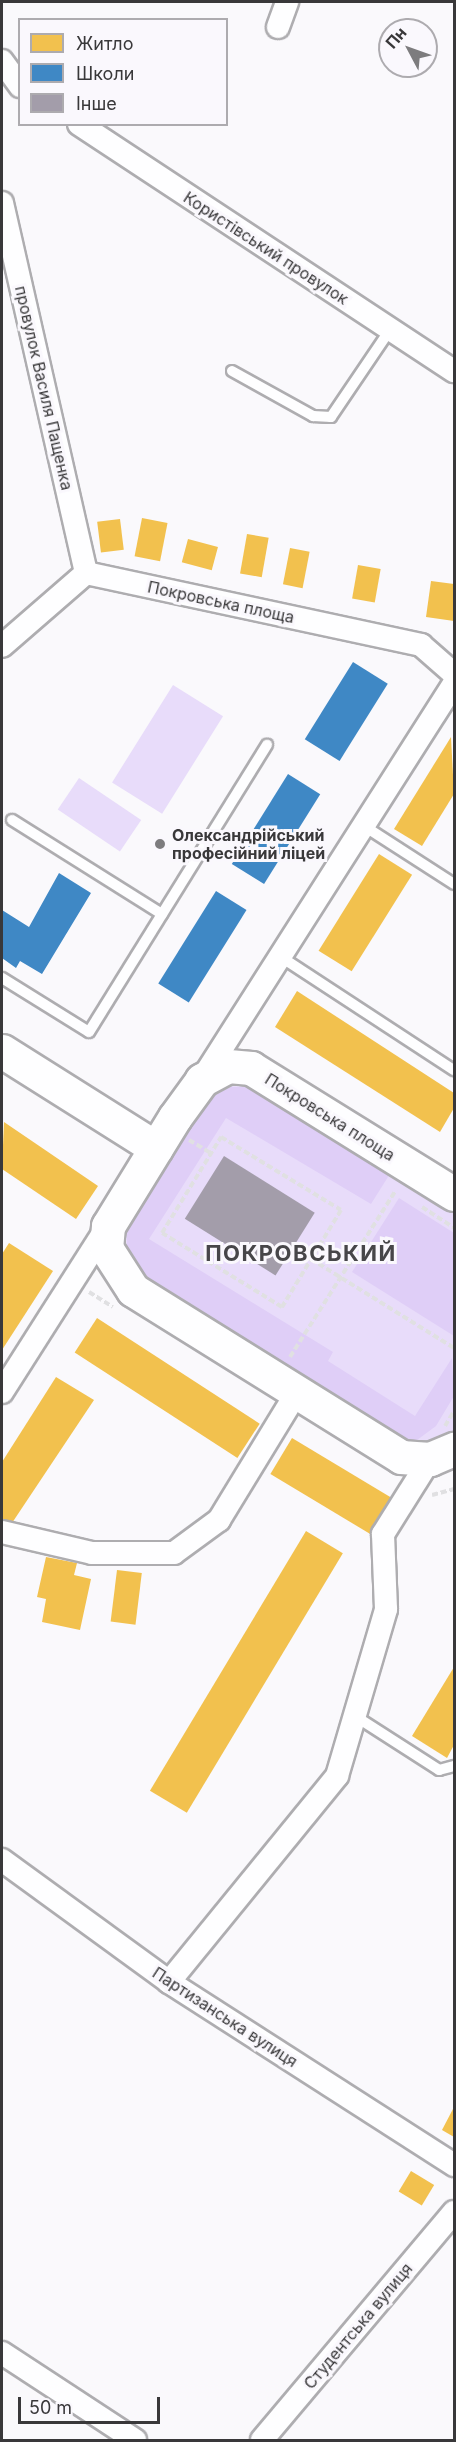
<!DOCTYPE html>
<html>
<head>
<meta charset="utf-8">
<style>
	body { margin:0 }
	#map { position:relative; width:456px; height:2442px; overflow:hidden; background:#faf9fc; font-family:Inter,sans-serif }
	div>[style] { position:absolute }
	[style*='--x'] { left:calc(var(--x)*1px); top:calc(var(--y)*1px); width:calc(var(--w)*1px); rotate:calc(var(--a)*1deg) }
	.green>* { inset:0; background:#e8dcfa; transform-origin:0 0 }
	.forest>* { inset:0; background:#dfcef7 }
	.homes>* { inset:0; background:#f2c14e; transform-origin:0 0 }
	.schools>* { inset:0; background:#3f88c5; transform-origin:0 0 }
	.building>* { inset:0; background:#a39daa; transform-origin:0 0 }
	.path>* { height:4px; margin-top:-2px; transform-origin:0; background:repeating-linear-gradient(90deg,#e0e0e2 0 6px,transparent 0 9px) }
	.roads { filter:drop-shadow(2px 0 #aeadb0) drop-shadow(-2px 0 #aeadb0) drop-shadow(0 2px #aeadb0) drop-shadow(0 -2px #aeadb0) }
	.lane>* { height:10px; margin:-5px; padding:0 5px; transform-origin:5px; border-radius:5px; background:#fefeff }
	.street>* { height:22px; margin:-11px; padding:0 11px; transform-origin:11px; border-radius:11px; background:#fefeff }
	.highway>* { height:33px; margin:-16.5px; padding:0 16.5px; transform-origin:16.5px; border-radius:16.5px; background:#fefeff }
	.dots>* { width:16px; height:16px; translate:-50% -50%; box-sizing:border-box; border:3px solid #faf8fd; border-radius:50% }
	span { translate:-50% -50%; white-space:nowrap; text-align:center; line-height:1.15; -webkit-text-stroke:6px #faf8fd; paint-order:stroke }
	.street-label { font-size:16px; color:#39383a }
	.poi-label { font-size:16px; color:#39383a; font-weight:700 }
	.left { translate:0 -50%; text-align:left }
	.district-label { font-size:22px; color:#474649; font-weight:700; letter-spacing:1.5px }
	.frame { position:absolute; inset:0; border:3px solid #39383a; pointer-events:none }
	.legend { position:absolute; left:18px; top:18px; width:210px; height:108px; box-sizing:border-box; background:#faf8fd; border:2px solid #adabaf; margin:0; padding:8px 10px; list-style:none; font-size:18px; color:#39383a }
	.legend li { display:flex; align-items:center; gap:12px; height:30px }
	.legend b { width:30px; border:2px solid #adabaf }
	.north { position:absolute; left:378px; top:18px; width:60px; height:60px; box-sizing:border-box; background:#faf8fd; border:2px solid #adabaf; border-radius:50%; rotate:311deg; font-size:16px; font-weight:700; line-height:24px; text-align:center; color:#39383a }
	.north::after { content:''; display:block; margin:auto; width:21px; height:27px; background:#7d7c7e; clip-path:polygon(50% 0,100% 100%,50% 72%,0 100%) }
	.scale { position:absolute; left:18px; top:2397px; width:142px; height:27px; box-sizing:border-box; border:3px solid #39383a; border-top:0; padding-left:8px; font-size:18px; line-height:21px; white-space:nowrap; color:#39383a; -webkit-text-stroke:4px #faf8fd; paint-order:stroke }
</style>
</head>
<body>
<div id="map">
	<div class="green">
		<div style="left:173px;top:685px;width:59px;height:115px;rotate:32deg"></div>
		<div style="left:79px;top:778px;width:75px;height:38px;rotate:34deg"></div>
		<div style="clip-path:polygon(231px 1081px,258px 1083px,454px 1203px,454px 1435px,427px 1452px,122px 1255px,119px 1223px,203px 1092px)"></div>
	</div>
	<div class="forest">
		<div style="clip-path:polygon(231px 1087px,255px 1087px,393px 1169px,371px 1204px,226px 1118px,149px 1239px,333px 1352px,328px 1361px,415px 1416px,452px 1358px,454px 1396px,436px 1426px,413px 1443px,398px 1441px,142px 1282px,127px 1250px,127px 1222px,207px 1099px)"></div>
		<div style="clip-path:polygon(399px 1198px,454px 1233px,454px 1336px,352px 1272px)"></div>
	</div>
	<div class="homes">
		<div style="left:142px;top:518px;width:26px;height:39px;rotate:11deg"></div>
		<div style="left:120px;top:519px;width:31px;height:23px;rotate:83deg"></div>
		<div style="left:247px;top:534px;width:22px;height:40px;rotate:10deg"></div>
		<div style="left:188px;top:539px;width:31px;height:24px;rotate:15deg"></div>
		<div style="left:290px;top:548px;width:20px;height:37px;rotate:11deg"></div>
		<div style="left:358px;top:565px;width:23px;height:34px;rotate:10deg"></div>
		<div style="clip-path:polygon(431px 581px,454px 584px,454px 621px,426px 617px)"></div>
		<div style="clip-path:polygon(451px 737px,454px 794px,422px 846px,394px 829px)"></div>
		<div style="left:379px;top:854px;width:39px;height:114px;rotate:32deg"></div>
		<div style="clip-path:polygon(297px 991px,454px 1093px,454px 1108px,440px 1132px,275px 1027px)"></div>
		<div style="clip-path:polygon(4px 1122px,98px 1186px,76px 1219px,2px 1169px)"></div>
		<div style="clip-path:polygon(9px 1243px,53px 1271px,2px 1350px,2px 1254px)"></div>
		<div style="left:97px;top:1318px;width:194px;height:41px;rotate:33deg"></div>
		<div style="clip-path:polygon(56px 1377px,94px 1400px,10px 1526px,2px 1521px,2px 1462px)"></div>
		<div style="left:292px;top:1438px;width:117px;height:42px;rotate:31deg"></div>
		<div style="left:306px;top:1531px;width:43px;height:303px;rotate:31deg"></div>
		<div style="clip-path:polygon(46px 1557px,77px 1563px,74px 1575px,91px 1579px,80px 1630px,42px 1622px,46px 1599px,37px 1597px)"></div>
		<div style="left:117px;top:1570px;width:25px;height:52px;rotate:7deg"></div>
		<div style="clip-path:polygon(454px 1667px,454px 1745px,447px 1758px,412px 1736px)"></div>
		<div style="clip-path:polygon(454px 2107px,454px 2137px,442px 2130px)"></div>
		<div style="left:411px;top:2171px;width:27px;height:24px;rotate:31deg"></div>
	</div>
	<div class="schools">
		<div style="left:353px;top:662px;width:41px;height:91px;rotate:32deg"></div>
		<div style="left:288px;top:774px;width:38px;height:106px;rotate:32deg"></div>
		<div style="clip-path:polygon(59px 873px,91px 893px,42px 974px,20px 961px,16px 968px,2px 958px,2px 910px,29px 927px)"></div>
		<div style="left:216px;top:891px;width:36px;height:109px;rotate:32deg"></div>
	</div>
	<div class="building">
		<div style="left:224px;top:1156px;width:107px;height:74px;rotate:32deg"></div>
	</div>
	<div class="path">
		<div style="--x:221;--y:1137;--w:140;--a:31.3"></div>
		<div style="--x:341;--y:1210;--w:114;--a:121.3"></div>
		<div style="--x:282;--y:1307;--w:141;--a:-148.3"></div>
		<div style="--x:162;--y:1233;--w:113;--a:-58.4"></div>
		<div style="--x:189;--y:1140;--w:26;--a:31"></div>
		<div style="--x:422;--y:1207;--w:38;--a:33"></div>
		<div style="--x:311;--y:1259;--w:168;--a:31.9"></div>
		<div style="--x:89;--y:1292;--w:28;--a:32"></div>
		<div style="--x:290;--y:1357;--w:198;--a:-57.6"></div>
		<div style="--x:445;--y:1426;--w:17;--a:-59"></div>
		<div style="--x:432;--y:1495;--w:23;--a:-15"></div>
	</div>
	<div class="roads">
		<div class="lane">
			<div style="--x:232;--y:371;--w:93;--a:29.1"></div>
			<div style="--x:313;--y:416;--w:18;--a:3"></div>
			<div style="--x:331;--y:417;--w:105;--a:-55.9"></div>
			<div style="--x:12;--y:820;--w:177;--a:32.1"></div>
			<div style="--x:364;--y:826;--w:107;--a:32.8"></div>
			<div style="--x:281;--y:957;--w:207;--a:33.2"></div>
			<div style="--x:2;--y:978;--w:102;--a:31.8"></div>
			<div style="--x:89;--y:1032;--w:338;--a:-58.2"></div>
			<div style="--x:355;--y:1716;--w:100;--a:32.7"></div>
			<div style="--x:439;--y:1770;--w:16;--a:-15"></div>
		</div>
		<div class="street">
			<div style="--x:278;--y:27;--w:27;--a:-70"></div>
			<div style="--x:2;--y:61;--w:31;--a:54"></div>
			<div style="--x:79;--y:124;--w:449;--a:33.4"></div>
			<div style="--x:2;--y:203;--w:379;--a:77.2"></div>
			<div style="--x:86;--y:573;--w:343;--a:12.1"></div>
			<div style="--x:421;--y:645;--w:44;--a:41.3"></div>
			<div style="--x:2;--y:646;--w:111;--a:-41"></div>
			<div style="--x:204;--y:1076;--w:466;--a:-57.5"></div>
			<div style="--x:2;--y:1392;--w:196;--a:-57.5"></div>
			<div style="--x:2;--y:1532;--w:92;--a:13.1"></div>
			<div style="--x:92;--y:1553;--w:82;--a:0"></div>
			<div style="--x:174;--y:1553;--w:56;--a:-36.3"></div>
			<div style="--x:219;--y:1520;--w:150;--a:-58.6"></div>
			<div style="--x:2;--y:1860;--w:207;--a:36.1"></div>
			<div style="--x:169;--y:1982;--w:339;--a:32.7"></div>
			<div style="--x:169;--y:1982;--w:266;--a:-50.8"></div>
			<div style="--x:337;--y:1776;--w:174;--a:-73.6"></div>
			<div style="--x:386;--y:1609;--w:75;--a:-92.3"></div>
			<div style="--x:383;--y:1534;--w:89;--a:-57.9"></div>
			<div style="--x:2;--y:2353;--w:159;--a:33.2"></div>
			<div style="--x:262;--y:2440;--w:298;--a:-49.9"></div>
		</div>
		<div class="highway">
			<div style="--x:2;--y:1051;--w:182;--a:32.2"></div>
			<div style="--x:454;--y:1194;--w:239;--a:-148.2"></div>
			<div style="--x:251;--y:1068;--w:23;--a:-175"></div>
			<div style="--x:228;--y:1066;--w:30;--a:152"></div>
			<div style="--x:202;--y:1080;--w:46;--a:126.1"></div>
			<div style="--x:175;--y:1117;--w:128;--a:121.6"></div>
			<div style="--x:108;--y:1226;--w:22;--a:95"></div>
			<div style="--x:106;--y:1248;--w:50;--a:57.3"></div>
			<div style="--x:133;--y:1290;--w:316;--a:31.9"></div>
			<div style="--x:401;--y:1457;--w:29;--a:4"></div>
			<div style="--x:430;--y:1459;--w:26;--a:-23"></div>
		</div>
	</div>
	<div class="dots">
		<div style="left:160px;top:844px;background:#7d7c7e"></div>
	</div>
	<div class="street-label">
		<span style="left:266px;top:248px;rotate:33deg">Користівський провулок</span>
		<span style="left:44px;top:388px;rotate:77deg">провулок Василя Пащенка</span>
		<span style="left:221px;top:602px;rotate:12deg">Покровська площа</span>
		<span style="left:330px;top:1117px;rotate:32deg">Покровська площа</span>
		<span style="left:225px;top:2017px;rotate:33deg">Партизанська вулиця</span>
		<span style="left:358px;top:2326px;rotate:-50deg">Студентська вулиця</span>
	</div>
	<div class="poi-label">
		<span class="left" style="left:172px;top:844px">Олександрійський<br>професійний ліцей</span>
	</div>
	<div class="district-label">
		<span style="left:301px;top:1254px">ПОКРОВСЬКИЙ</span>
	</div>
	<div class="frame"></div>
	<ul class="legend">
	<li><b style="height:16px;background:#f2c14e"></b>Житло</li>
	<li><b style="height:16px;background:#3f88c5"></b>Школи</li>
	<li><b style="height:16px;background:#a39daa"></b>Інше</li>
	</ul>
	<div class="north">Пн</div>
	<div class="scale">50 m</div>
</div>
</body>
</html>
